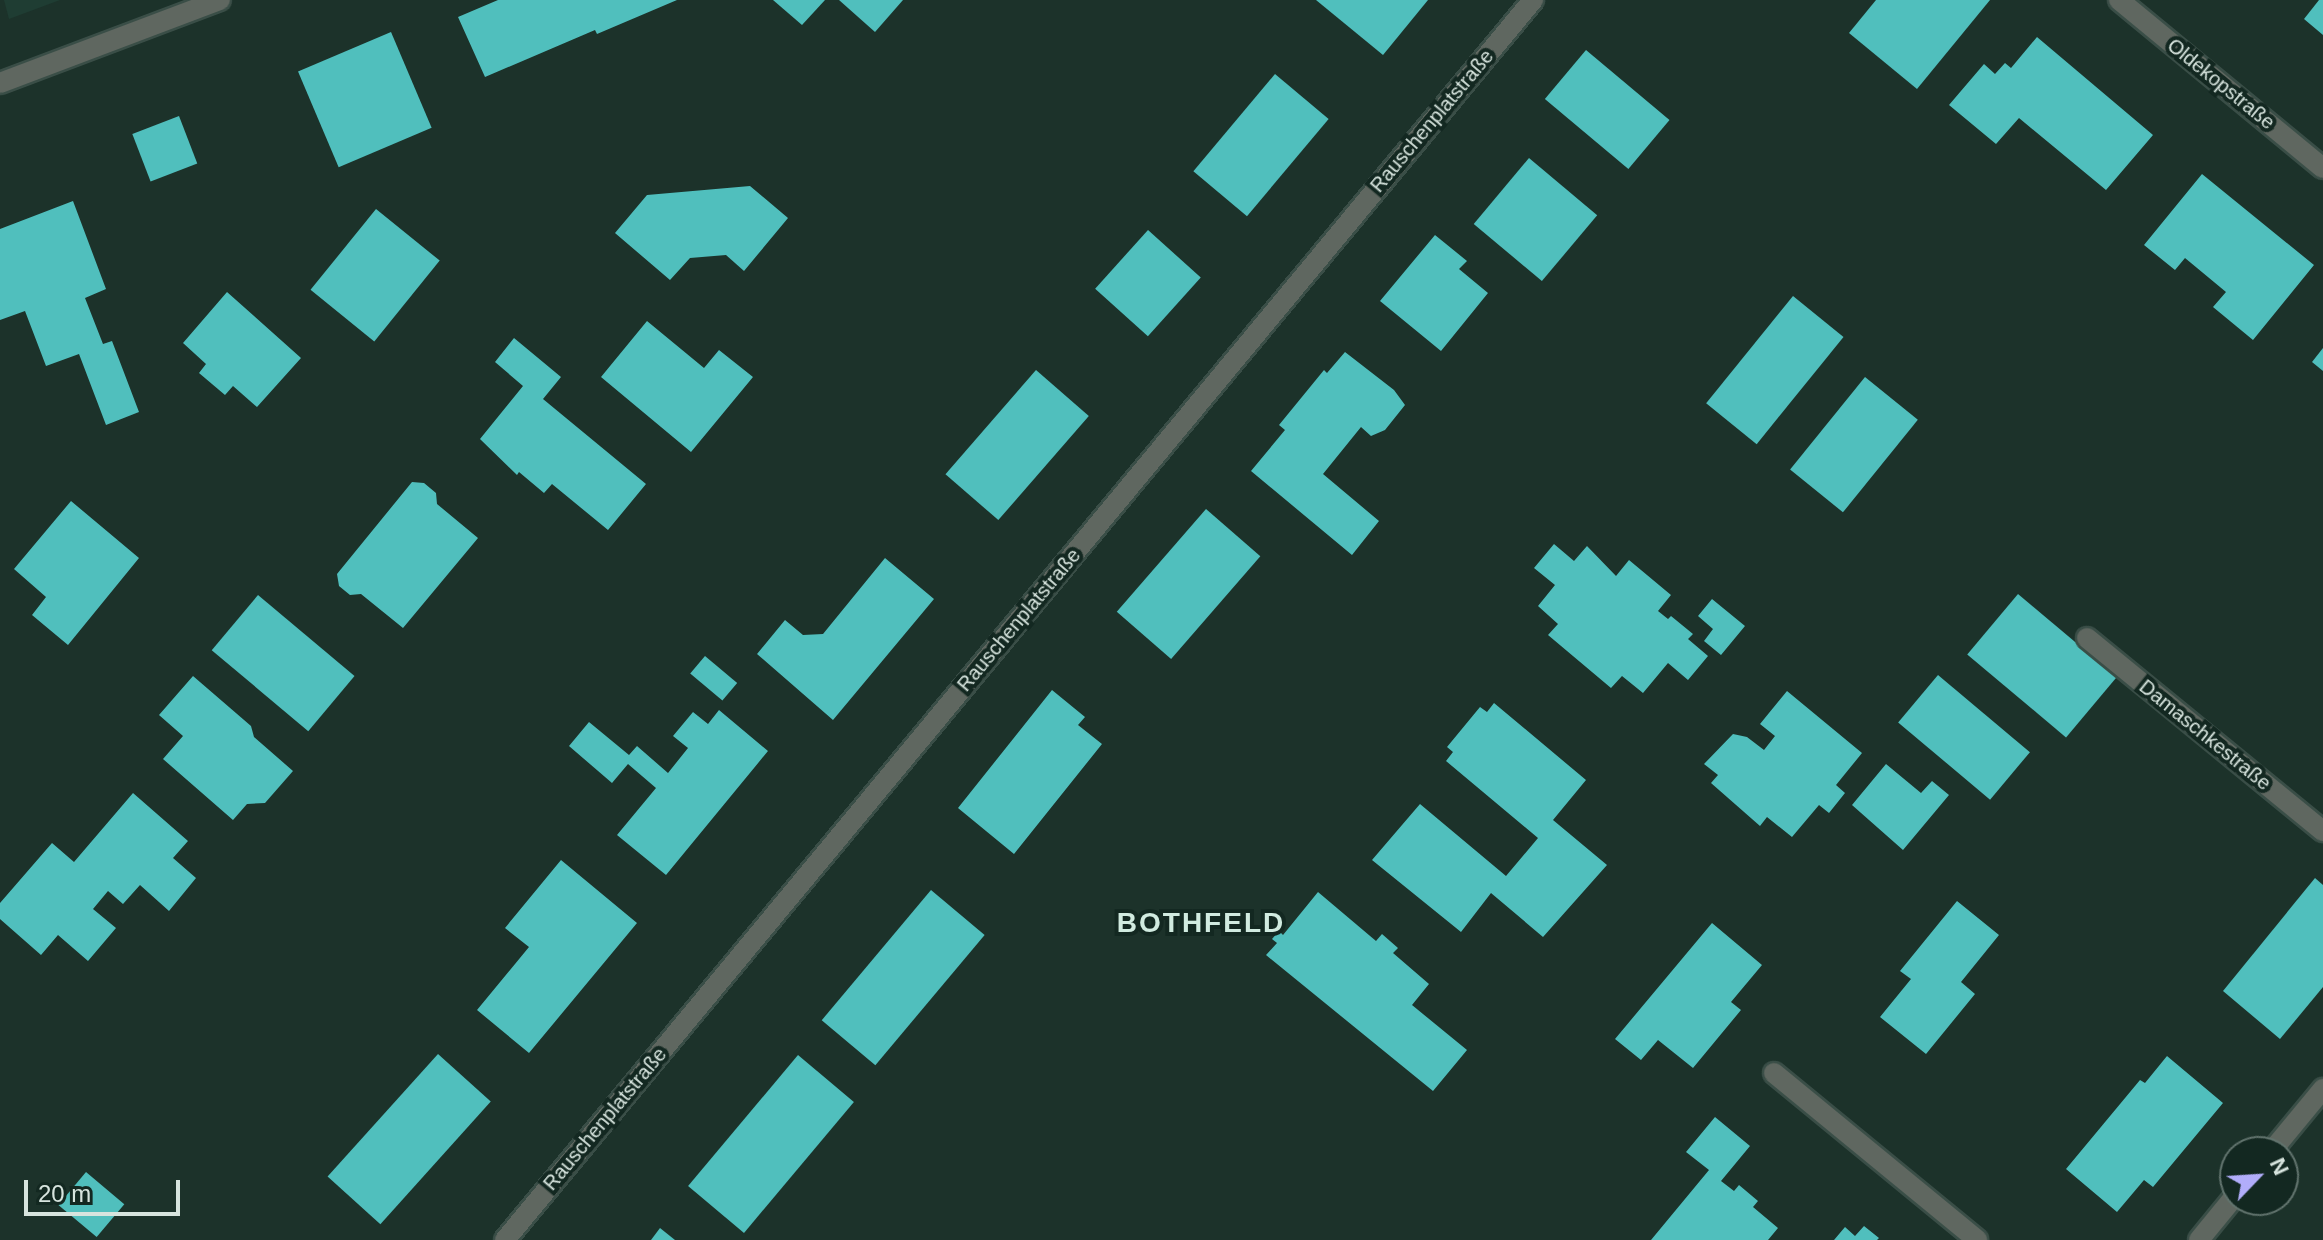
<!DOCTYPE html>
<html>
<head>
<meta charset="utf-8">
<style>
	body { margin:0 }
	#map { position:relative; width:2323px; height:1240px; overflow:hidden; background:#1c322a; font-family:Helvetica,sans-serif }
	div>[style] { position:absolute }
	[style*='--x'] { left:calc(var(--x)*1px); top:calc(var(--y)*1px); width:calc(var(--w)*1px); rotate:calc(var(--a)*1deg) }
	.built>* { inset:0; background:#1f3d33 }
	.building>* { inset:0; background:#50bfbd; transform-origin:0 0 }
	.roads { filter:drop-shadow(2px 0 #3a4e47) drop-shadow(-2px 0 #3a4e47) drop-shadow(0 2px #3a4e47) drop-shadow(0 -2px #3a4e47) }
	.service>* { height:20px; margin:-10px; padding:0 10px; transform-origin:10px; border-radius:10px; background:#5f6760 }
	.minor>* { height:20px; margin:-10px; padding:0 10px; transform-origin:10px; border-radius:10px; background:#5f6760 }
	span { translate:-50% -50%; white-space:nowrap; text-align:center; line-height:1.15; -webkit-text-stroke:8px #132821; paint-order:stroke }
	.street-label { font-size:20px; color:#d7e4de }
	.district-label { font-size:28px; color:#d1ebe0; font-weight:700; letter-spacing:2px }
	.north { position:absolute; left:2219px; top:1136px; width:80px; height:80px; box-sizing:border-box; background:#132821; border:2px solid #61736d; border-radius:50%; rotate:65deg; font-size:22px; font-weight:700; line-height:32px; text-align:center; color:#d7e4de }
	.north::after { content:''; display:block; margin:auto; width:28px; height:36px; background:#b1adfa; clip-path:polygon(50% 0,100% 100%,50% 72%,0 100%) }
	.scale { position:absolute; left:24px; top:1180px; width:156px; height:36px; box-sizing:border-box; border:4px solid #d7e4de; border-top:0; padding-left:10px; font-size:24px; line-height:28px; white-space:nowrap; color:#d7e4de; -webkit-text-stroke:6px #132821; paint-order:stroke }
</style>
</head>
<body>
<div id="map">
	<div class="built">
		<div style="clip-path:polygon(4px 0,60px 0,9px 19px)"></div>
	</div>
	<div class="building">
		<div style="clip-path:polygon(498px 0,677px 0,597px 34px,595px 30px,485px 77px,458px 17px)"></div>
		<div style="clip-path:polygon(773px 0,825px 0,802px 25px)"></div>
		<div style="clip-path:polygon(839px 0,903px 0,875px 32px)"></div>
		<div style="clip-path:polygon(1316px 0,1428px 0,1383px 55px)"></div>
		<div style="clip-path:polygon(1876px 0,1990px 0,1917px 89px,1849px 33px)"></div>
		<div style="clip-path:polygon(2319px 0,2323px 0,2323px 35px,2304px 19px)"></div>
		<div style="left:391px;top:32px;width:104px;height:101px;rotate:67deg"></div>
		<div style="clip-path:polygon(2037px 37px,2153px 135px,2106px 190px,2019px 118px,1996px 144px,1949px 105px,1984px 64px,1995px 74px,2005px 63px,2011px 68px)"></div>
		<div style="left:1586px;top:50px;width:109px;height:64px;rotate:40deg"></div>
		<div style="left:1275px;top:74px;width:70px;height:127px;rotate:40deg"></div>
		<div style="left:179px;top:116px;width:51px;height:50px;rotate:69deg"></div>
		<div style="left:1529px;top:158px;width:89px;height:86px;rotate:40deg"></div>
		<div style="clip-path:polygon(2202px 174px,2314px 265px,2253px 340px,2213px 307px,2226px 292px,2185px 258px,2175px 270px,2144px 245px)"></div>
		<div style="clip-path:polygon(750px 186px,788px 218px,744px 271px,726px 255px,690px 258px,670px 280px,615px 233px,647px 195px)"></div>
		<div style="clip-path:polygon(73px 201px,106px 289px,85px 298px,103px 344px,112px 341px,139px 412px,106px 425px,79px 354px,46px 366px,25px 311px,0 320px,0 229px)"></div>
		<div style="left:376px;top:209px;width:82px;height:104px;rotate:39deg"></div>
		<div style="left:1148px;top:230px;width:71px;height:79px;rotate:42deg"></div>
		<div style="clip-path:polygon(1435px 235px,1467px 261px,1459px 269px,1488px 293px,1441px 351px,1380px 301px)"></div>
		<div style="clip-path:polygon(227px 292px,301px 358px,257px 407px,233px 386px,225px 395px,199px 373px,206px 364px,183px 343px)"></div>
		<div style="left:1793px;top:296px;width:65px;height:138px;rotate:39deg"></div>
		<div style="clip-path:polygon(647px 321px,704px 368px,719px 350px,753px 377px,691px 452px,601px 377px)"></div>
		<div style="clip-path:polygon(514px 338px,561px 377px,543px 399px,646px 484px,608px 530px,552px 484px,544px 493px,519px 472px,517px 475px,480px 439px,523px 386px,495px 362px)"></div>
		<div style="clip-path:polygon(2323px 348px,2323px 371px,2312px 362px)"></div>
		<div style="clip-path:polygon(1345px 352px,1394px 390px,1405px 405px,1385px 430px,1371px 436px,1361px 427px,1323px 474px,1379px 521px,1352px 555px,1251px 471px,1285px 430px,1279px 425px,1324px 370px,1327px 373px)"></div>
		<div style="left:1036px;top:370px;width:70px;height:138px;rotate:41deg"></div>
		<div style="left:1865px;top:377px;width:68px;height:119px;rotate:39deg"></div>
		<div style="clip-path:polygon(412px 482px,424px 483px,436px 493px,437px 504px,478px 538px,403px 628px,361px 594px,350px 595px,339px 586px,337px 574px)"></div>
		<div style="clip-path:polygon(71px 501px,139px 558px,68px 645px,32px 615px,46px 597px,14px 569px)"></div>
		<div style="left:1206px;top:509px;width:72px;height:136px;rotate:41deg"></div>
		<div style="clip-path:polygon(1554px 544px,1574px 561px,1587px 546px,1616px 576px,1629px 560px,1671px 595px,1658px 611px,1668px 619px,1671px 616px,1693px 634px,1688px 639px,1708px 656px,1688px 680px,1668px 663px,1643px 693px,1622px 676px,1611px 688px,1548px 635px,1558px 624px,1538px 606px,1555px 585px,1534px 568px)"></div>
		<div style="clip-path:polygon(885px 558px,934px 599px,833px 720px,757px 654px,785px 620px,803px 635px,823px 634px)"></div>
		<div style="left:2018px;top:594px;width:129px;height:79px;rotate:40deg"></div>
		<div style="left:258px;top:595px;width:126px;height:72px;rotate:40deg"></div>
		<div style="clip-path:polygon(1712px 599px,1745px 626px,1721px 655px,1704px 641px,1713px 629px,1698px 616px)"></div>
		<div style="left:705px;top:656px;width:42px;height:23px;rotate:40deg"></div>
		<div style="left:1938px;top:675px;width:120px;height:62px;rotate:40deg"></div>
		<div style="clip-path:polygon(193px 676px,251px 726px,254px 737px,293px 771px,265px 803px,247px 804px,233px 820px,163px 759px,183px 736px,159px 715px)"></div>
		<div style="clip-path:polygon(1052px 690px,1085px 717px,1078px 725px,1102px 744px,1014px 854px,958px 808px)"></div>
		<div style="clip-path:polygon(1787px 691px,1862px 753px,1836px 785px,1845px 793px,1829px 813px,1819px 805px,1792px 837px,1767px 817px,1760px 826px,1711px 783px,1718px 775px,1704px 764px,1733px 734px,1747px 737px,1764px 750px,1775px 736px,1760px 724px)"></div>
		<div style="clip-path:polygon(1494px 703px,1586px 780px,1553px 820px,1607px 865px,1543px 937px,1491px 893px,1461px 932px,1372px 860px,1420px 804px,1506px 876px,1538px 838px,1446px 761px,1453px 752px,1447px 747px,1480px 707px,1487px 712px)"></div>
		<div style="clip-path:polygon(719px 710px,768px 751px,666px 875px,617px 835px,656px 788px,628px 764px,612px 783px,569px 746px,589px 722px,629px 755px,637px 746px,668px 773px,688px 748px,673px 736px,693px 712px,708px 724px)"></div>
		<div style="clip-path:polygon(1886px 764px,1921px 793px,1932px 781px,1949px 795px,1903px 850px,1852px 805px)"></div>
		<div style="clip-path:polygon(133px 793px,188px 841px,173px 858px,196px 878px,169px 911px,140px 885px,123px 904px,108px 891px,93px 909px,116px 928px,88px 961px,58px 935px,41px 955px,0 919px,0 903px,52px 843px,74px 862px)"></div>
		<div style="clip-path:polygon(561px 860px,637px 923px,529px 1053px,477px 1010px,529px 947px,505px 928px)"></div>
		<div style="clip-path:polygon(2315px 878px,2323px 885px,2323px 987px,2280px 1039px,2223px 991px)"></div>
		<div style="left:931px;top:890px;width:70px;height:170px;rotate:40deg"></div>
		<div style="clip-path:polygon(1318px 892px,1376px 941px,1382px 934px,1398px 948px,1393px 953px,1429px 984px,1412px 1005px,1467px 1050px,1433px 1091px,1266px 955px,1277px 943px,1272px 939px,1279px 931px,1283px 935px)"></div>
		<div style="clip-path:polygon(1957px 901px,1999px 935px,1961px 982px,1975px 994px,1926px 1054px,1880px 1017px,1911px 979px,1900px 971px)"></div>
		<div style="clip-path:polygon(1712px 923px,1762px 965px,1731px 1002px,1741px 1010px,1693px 1068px,1658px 1040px,1641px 1060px,1615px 1039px)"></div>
		<div style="left:438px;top:1054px;width:71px;height:165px;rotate:42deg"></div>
		<div style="left:798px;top:1055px;width:73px;height:171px;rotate:40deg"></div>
		<div style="clip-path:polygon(2167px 1056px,2223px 1103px,2153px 1187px,2144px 1180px,2117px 1212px,2066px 1169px,2140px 1080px,2145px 1083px)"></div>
		<div style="clip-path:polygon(1715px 1117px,1750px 1146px,1721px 1181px,1734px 1191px,1739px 1185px,1758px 1201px,1753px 1207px,1778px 1228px,1768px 1240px,1651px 1240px,1709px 1170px,1686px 1152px)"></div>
		<div style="left:86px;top:1172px;width:50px;height:43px;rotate:40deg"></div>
		<div style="clip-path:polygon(1864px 1226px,1879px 1238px,1877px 1240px,1834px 1240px,1845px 1227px,1855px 1236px)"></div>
		<div style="clip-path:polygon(660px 1228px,675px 1240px,651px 1240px)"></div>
	</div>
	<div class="roads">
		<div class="service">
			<div style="--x:2087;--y:638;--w:305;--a:39.3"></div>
		</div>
		<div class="minor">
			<div style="--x:2119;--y:0;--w:264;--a:39.5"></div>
			<div style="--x:0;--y:83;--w:235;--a:-20.7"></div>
			<div style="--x:1774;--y:1073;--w:263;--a:39.4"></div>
			<div style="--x:2271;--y:1152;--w:82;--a:-50.5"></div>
			<div style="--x:505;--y:1240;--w:1611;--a:-50.34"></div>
			<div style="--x:2199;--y:1240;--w:57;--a:-50.7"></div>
		</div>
	</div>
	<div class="street-label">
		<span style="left:2221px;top:84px;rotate:39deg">Oldekopstraße</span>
		<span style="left:1432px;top:121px;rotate:-50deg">Rauschenplatstraße</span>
		<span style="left:1019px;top:620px;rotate:-50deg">Rauschenplatstraße</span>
		<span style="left:2205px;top:735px;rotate:39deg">Damaschkestraße</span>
		<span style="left:605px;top:1119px;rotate:-50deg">Rauschenplatstraße</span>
	</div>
	<div class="district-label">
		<span style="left:1201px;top:923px">BOTHFELD</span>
	</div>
	<div class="north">N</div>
	<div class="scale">20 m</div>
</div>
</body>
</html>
